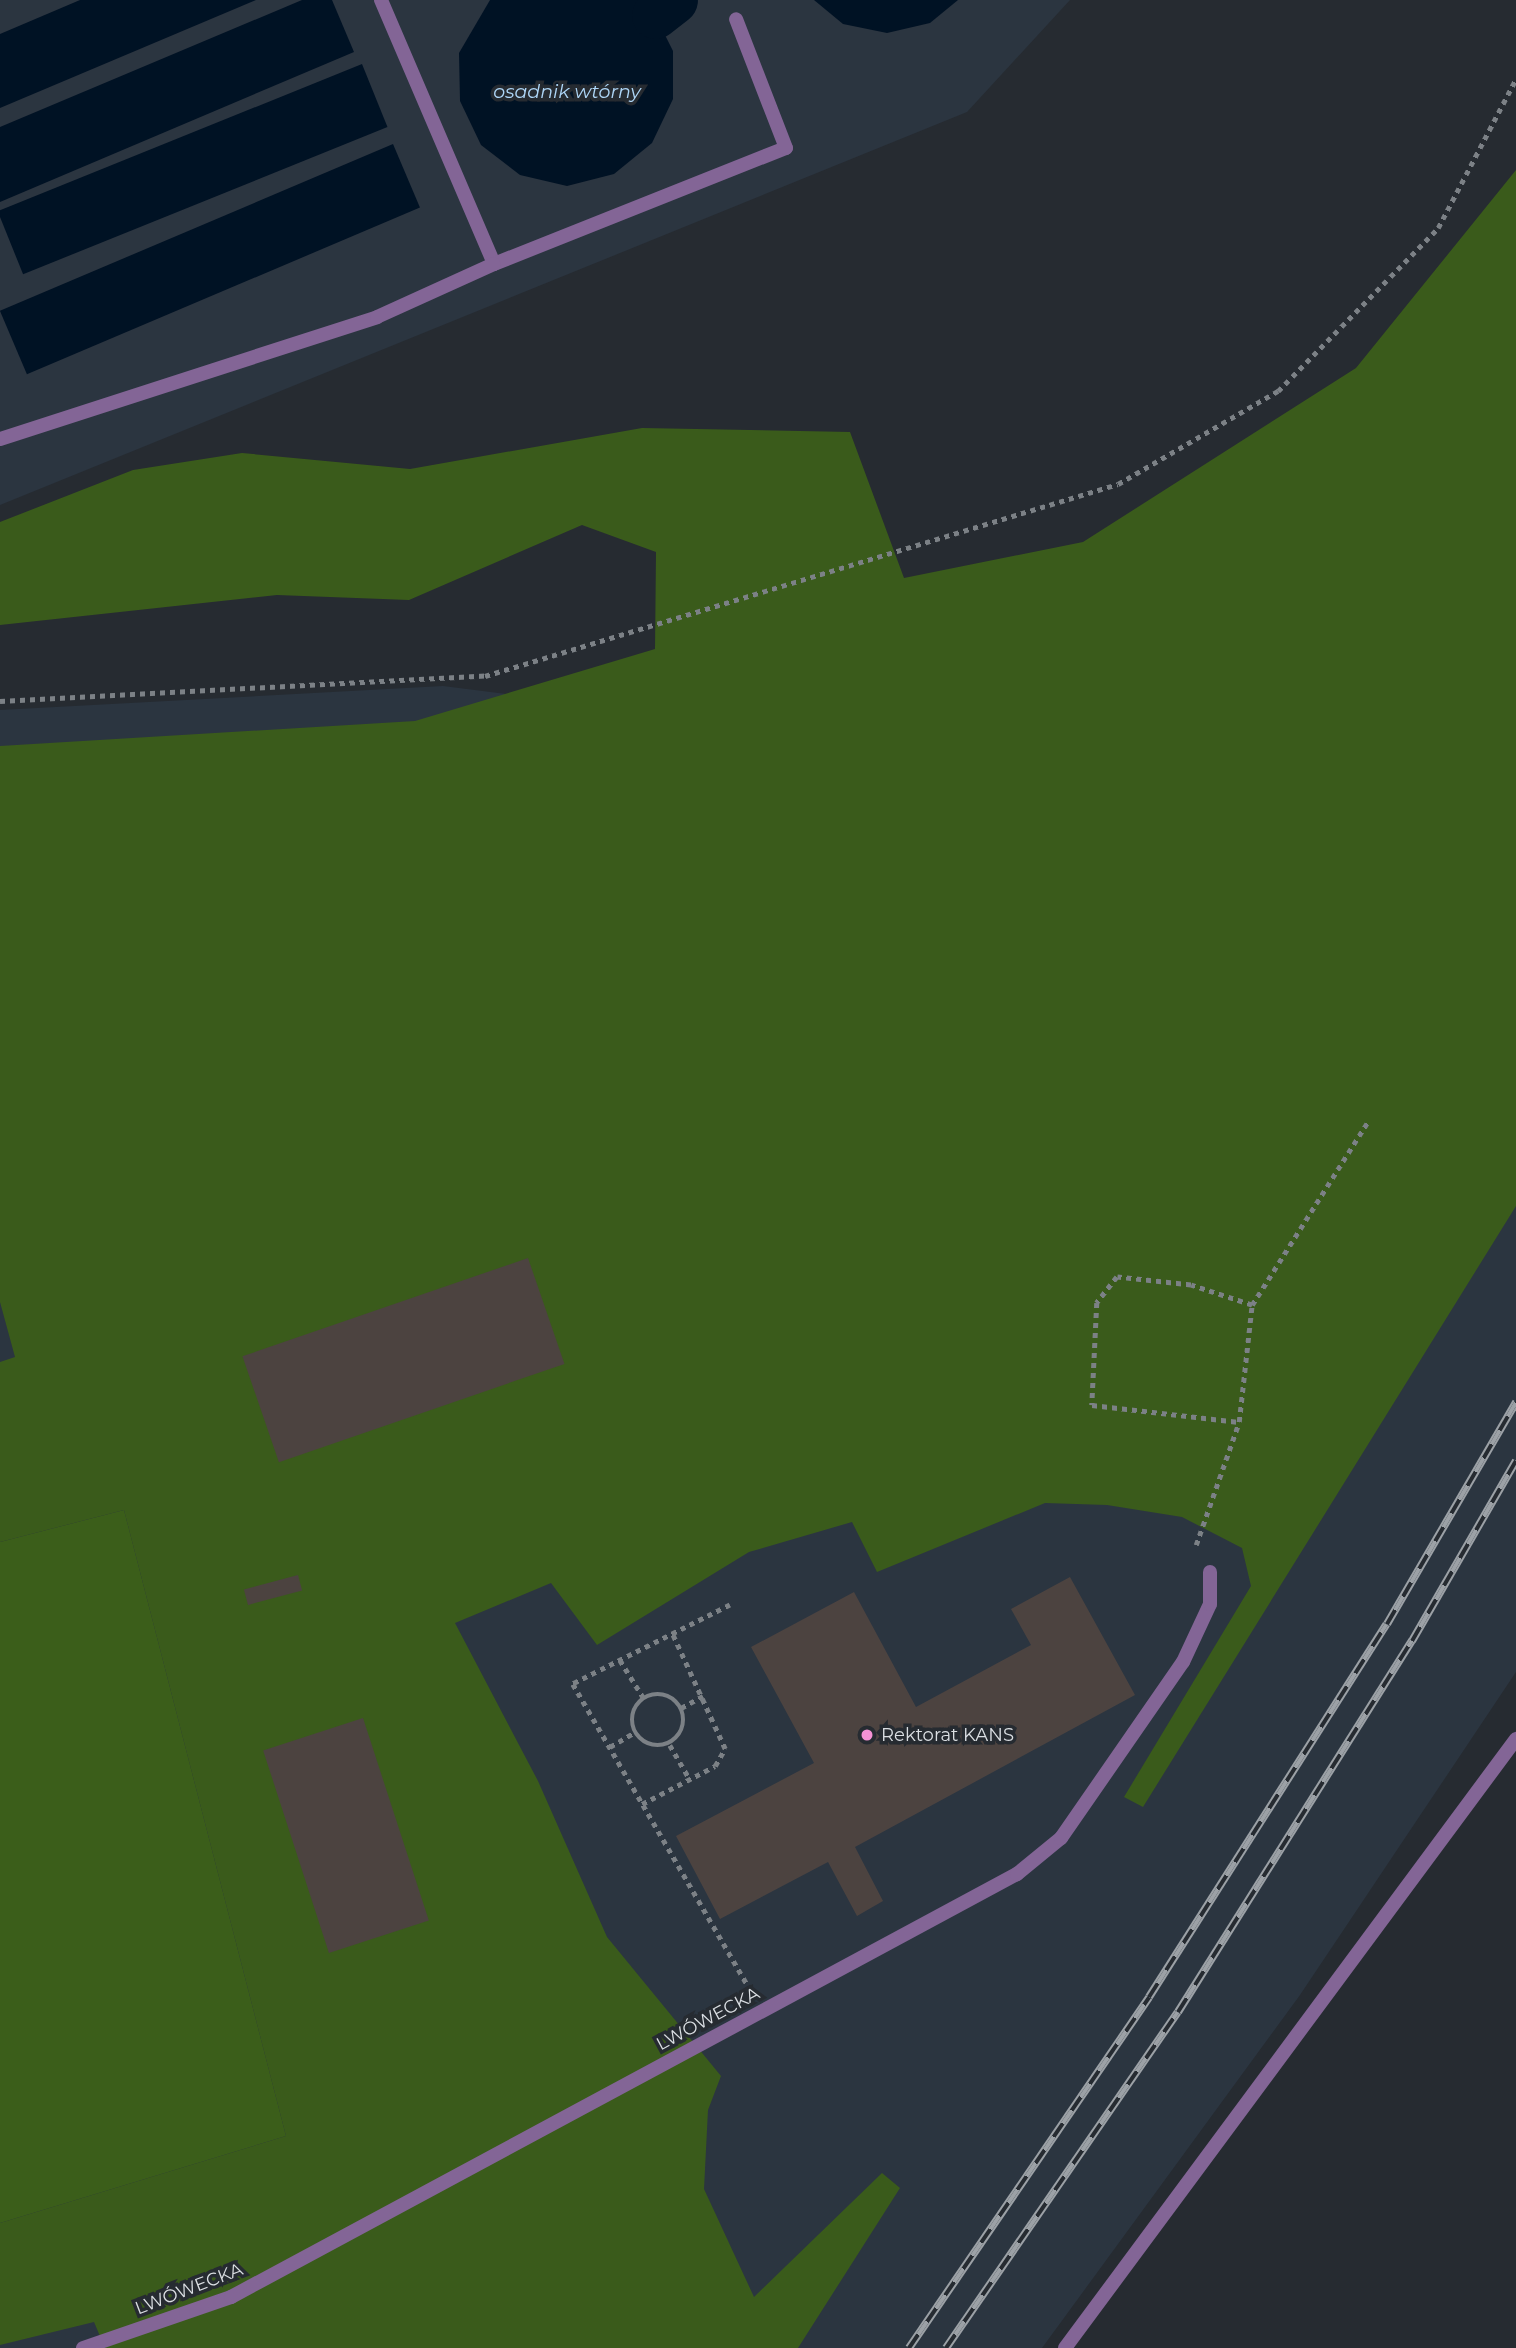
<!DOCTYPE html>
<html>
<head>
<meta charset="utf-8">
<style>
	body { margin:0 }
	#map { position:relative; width:1516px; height:2348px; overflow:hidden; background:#262b31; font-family:Montserrat,sans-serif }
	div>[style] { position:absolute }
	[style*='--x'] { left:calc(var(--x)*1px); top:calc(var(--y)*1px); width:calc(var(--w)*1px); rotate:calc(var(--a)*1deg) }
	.built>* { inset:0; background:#2b3540 }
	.green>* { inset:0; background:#3b5e1a }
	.forest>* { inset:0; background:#3a5b1b }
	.water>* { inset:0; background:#001224; transform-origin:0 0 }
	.canal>* { height:47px; margin:-23.5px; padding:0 23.5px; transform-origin:23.5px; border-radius:23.5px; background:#001224 }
	.building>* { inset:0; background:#4c4340; transform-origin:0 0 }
	.path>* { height:4.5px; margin-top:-2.25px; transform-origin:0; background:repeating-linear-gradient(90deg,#7c8186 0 5px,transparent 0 10px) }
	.path>.ring { margin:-2.25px; padding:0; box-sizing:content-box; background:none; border:4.5px solid #7c8186; border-radius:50% }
	.lane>* { height:14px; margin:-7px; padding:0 7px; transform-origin:7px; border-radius:7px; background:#836596 }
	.rail>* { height:8px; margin-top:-4px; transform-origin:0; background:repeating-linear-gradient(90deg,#262b31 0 16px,#9ca1a6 0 32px); box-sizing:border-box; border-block:2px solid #9ca1a6 }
	.dots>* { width:19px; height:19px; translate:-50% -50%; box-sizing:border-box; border:4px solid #262b31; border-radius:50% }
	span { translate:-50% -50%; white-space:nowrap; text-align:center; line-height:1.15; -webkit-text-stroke:7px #262b31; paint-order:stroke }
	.poi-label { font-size:18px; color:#dbdfe3 }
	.left { translate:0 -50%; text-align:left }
	.street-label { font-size:18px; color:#dbdfe3 }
	.water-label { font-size:19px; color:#aed6f7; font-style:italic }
</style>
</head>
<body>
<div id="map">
	<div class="built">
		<div style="clip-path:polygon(0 0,1070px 0,967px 112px,0 505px)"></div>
		<div style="clip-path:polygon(1516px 666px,1516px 1672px,1300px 1995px,1042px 2348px,0 2348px,0 710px,443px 686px,1016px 759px)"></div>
	</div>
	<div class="green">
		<div style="clip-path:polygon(124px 1510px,286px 2136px,0 2223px,0 1542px)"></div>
	</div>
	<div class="forest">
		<div style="clip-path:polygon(1516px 170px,1516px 1206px,1143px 1807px,1124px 1797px,1251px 1586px,1242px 1548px,1182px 1517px,1107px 1505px,1045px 1503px,877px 1572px,852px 1522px,749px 1552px,597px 1645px,551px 1583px,455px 1623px,538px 1781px,607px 1937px,721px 2076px,708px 2110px,704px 2189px,754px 2297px,882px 2173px,900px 2188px,798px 2348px,105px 2348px,94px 2322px,0 2345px,0 2223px,286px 2136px,124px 1510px,0 1542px,0 1362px,15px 1357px,0 1302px,0 746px,415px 721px,655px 649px,656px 552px,582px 525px,409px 600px,277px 595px,0 625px,0 522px,133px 470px,242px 453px,410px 469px,642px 428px,850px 432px,904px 578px,1083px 542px,1356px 368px)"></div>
	</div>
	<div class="water">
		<div style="clip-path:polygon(80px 0,256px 0,0 108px,0 34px)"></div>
		<div style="clip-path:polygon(302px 0,332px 0,354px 52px,0 202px,0 127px)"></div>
		<div style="clip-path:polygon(490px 0,642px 0,651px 7px,673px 51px,673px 99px,652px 143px,614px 174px,567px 186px,520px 175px,481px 145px,460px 101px,459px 53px)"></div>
		<div style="clip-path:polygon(814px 0,958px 0,930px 23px,887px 33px,843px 24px)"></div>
		<div style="left:362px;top:64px;width:68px;height:393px;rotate:68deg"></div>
		<div style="left:393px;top:144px;width:69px;height:427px;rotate:67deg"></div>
	</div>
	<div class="canal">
		<div style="--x:655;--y:15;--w:24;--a:-38"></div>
	</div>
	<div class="building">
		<div style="left:528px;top:1258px;width:112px;height:302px;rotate:71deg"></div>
		<div style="left:298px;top:1575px;width:16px;height:56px;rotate:75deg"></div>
		<div style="clip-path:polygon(1070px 1577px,1135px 1695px,855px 1847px,883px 1901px,857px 1916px,828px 1862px,720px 1919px,676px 1836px,814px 1763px,751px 1647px,854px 1592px,916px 1707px,1031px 1645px,1011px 1609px)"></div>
		<div style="left:363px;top:1718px;width:213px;height:105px;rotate:72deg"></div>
	</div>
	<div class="path">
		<div style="--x:0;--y:701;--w:486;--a:-3"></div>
		<div style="--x:485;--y:676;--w:661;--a:-16.87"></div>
		<div style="--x:1118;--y:484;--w:185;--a:-30.2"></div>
		<div style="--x:1278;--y:391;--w:228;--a:-45.5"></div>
		<div style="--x:1438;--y:228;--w:168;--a:-62.4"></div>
		<div style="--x:1252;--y:1305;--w:219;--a:-57.7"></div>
		<div style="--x:1196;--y:1545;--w:130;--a:-70.7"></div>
		<div style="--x:1239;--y:1422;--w:118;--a:-83.7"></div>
		<div style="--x:1252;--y:1305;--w:64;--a:-161.8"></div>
		<div style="--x:1191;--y:1285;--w:74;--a:-173.8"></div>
		<div style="--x:1117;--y:1277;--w:33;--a:128"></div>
		<div style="--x:1097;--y:1303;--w:102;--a:92.8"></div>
		<div style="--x:1092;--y:1405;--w:148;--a:6.6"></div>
		<div style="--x:730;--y:1605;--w:176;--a:153.3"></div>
		<div style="--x:573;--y:1684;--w:349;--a:59.9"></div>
		<div style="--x:620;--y:1660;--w:44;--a:58.1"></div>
		<div class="ring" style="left:632px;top:1694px;width:47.5px;height:47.5px"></div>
		<div style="--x:681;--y:1708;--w:25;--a:-29"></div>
		<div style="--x:670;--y:1745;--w:38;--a:60"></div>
		<div style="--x:610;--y:1747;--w:29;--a:-31"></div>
		<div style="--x:642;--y:1804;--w:82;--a:-27.5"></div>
		<div style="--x:715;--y:1766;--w:20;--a:-60"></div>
		<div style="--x:725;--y:1749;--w:128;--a:-114.6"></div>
	</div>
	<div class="lane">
		<div style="--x:381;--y:0;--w:287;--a:66.8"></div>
		<div style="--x:494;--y:264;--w:314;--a:-21.7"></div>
		<div style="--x:786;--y:148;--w:138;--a:-111.2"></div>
		<div style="--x:0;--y:439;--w:396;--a:-17.9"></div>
		<div style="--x:377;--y:317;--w:128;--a:-24.4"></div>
		<div style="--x:83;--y:2348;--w:157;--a:-19"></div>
		<div style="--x:231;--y:2297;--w:893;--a:-28.29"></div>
		<div style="--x:1017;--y:1874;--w:57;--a:-39.3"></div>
		<div style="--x:1061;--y:1838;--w:214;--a:-55.3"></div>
		<div style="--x:1183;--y:1662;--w:64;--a:-65"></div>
		<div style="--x:1210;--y:1604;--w:32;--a:-90"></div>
		<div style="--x:1065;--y:2348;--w:758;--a:-53.48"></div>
	</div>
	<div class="rail">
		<div style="--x:909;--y:2348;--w:425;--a:-55.6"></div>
		<div style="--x:1149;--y:1997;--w:442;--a:-57.5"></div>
		<div style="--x:1387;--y:1624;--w:257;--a:-59.8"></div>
		<div style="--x:946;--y:2348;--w:408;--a:-55.4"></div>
		<div style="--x:1178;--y:2012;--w:439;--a:-57.8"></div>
		<div style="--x:1412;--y:1641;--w:208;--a:-60"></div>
	</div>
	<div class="dots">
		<div style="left:867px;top:1735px;background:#f491d4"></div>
	</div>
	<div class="poi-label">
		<span class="left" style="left:881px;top:1735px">Rektorat KANS</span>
	</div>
	<div class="street-label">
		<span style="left:708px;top:2019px;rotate:-28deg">LWÓWECKA</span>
		<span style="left:189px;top:2289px;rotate:-21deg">LWÓWECKA</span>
	</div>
	<div class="water-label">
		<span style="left:567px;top:92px">osadnik wtórny</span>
	</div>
</div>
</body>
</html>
